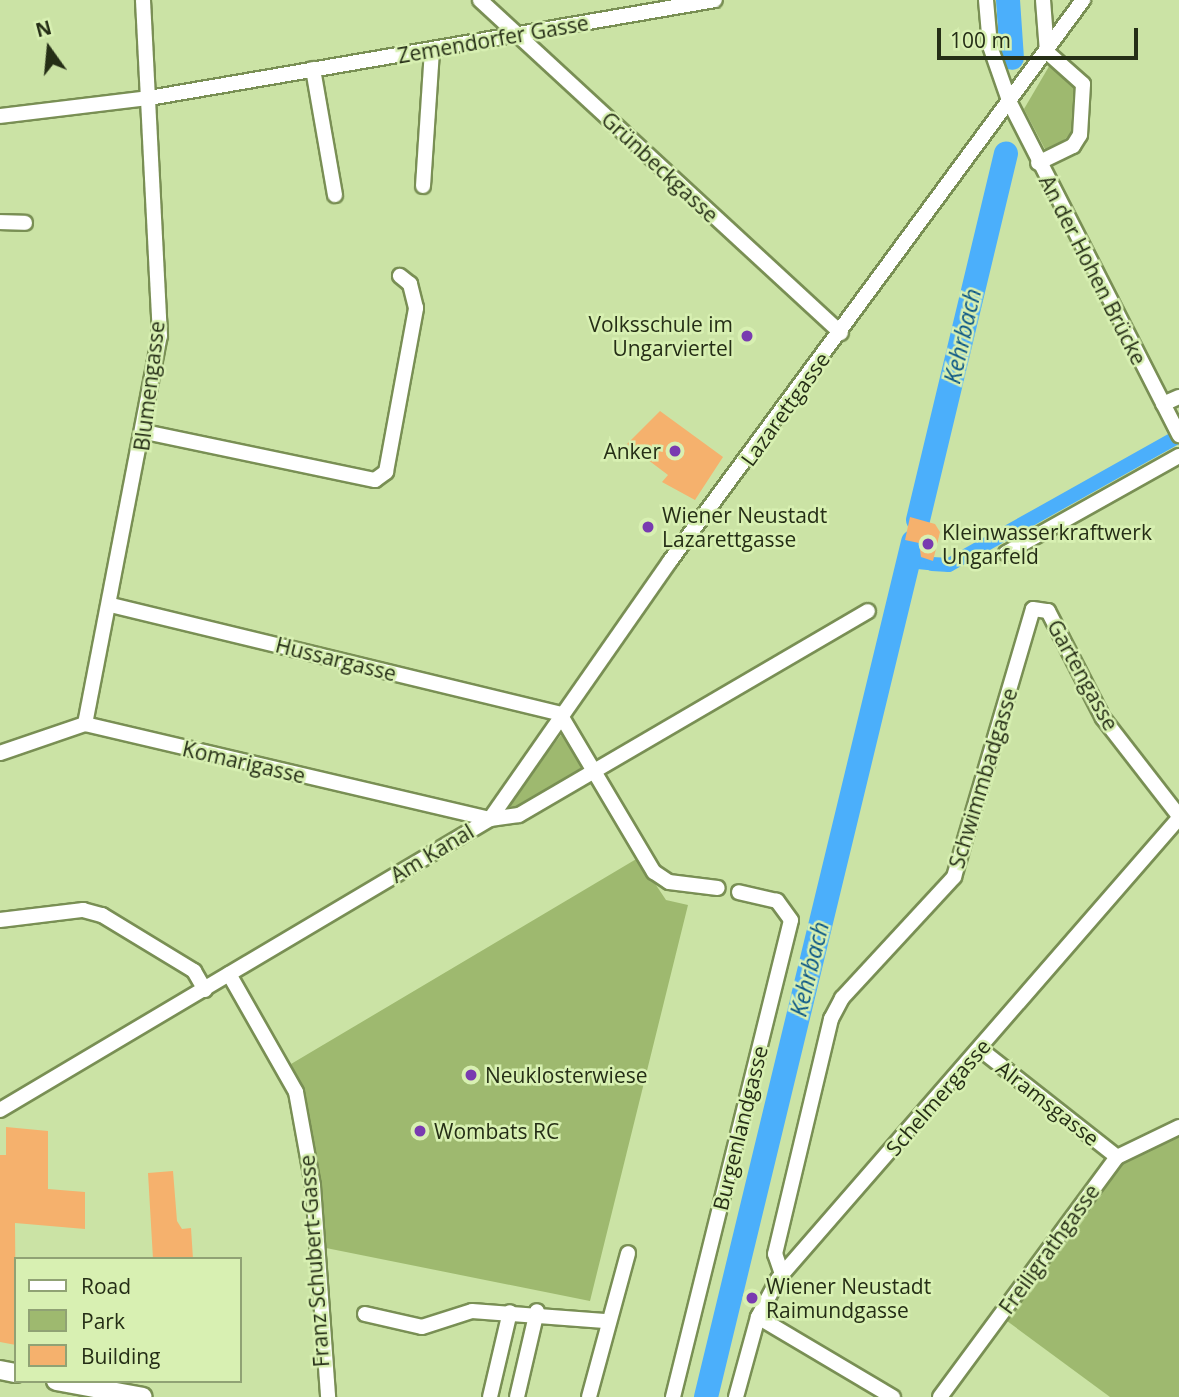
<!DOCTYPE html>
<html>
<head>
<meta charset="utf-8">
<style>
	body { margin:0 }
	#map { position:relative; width:1179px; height:1397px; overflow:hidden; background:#cbe3a5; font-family:"Open Sans",sans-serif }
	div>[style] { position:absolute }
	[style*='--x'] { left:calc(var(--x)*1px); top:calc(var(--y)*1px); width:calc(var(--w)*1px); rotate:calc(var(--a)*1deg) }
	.green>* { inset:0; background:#9eb96f }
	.canal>* { height:14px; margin:-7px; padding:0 7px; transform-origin:7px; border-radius:7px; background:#4baffb }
	.river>* { height:24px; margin:-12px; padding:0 12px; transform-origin:12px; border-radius:12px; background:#4baffb }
	.building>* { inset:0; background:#f5b16d }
	.roads { filter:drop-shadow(2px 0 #798f54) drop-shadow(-2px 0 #798f54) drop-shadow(0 2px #798f54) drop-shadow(0 -2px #798f54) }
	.minor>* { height:14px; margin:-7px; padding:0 7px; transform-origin:7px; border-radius:7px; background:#fff }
	.major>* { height:18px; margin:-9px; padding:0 9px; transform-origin:9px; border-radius:9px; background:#fff }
	.dots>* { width:19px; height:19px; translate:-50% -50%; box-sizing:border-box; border:4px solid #d8f0b2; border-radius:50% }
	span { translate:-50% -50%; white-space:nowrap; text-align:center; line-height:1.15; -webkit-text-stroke:5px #d8f0b2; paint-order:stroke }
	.street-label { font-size:21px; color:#252e16 }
	.poi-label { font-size:21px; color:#252e16 }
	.right { translate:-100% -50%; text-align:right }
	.left { translate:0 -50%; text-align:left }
	.water-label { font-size:23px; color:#095586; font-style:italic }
	.legend { position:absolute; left:14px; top:1257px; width:228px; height:126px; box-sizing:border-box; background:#d8f0b2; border:2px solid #90a274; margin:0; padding:9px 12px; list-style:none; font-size:21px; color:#252e16 }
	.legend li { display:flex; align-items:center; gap:14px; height:35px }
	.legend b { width:35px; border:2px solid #90a274 }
	.north { position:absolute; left:14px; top:14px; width:70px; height:70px; -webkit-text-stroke:5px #d8f0b2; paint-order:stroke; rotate:345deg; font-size:19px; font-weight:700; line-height:28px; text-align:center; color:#252e16 }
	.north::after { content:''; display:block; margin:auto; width:24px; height:32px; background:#252e16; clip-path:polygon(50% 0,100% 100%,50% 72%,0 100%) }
	.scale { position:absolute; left:937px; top:28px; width:201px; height:32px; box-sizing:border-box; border:4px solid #252e16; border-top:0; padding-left:9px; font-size:21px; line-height:24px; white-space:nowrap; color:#252e16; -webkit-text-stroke:5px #d8f0b2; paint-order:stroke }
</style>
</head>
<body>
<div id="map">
	<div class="green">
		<div style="clip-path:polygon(1051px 63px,1077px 83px,1074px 132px,1047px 153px,1024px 109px)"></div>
		<div style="clip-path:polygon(565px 730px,583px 771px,513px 810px,508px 803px)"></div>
		<div style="clip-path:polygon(638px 858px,666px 900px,688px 905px,590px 1301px,326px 1248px,322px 1186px,301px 1083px,291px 1064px)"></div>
		<div style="clip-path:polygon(1179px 1134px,1179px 1397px,1110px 1397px,1007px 1321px,1131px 1152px)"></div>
	</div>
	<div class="canal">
		<div style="--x:908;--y:561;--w:20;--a:6"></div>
		<div style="--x:932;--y:564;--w:17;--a:3"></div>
		<div style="--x:949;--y:565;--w:264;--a:-29.3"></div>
	</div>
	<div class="river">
		<div style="--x:1008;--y:0;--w:58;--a:86.1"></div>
		<div style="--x:918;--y:520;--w:377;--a:-76.5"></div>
		<div style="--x:706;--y:1397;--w:880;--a:-76.39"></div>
	</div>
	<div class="building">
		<div style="clip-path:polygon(660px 411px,723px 457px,695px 500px,662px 482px,668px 475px,627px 444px)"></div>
		<div style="clip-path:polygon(910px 517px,935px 524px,940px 532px,933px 561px,921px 557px,919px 543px,905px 540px)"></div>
		<div style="clip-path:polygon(6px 1127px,48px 1131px,48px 1189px,85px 1192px,85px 1229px,15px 1223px,16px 1345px,0 1342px,0 1155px,6px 1155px)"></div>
		<div style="clip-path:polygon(173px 1171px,177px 1221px,182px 1229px,191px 1228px,193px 1259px,153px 1259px,148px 1173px)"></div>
	</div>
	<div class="roads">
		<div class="minor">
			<div style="--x:480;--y:0;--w:491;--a:42.7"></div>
			<div style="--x:986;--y:0;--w:46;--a:85"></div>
			<div style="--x:990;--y:46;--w:60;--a:70.7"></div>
			<div style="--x:1010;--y:103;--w:373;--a:63"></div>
			<div style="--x:313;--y:69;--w:128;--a:80.1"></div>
			<div style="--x:0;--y:116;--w:150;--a:-6.9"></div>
			<div style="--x:149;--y:98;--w:574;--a:-9.82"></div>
			<div style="--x:1038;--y:163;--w:39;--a:-26"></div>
			<div style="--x:1073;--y:146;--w:13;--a:-58"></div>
			<div style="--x:1080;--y:135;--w:51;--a:-86.6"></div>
			<div style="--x:1083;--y:84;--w:48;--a:-138.4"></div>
			<div style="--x:1047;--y:52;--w:52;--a:-94.4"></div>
			<div style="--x:423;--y:186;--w:135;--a:-86.2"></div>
			<div style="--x:0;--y:222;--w:25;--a:2"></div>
			<div style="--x:1163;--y:404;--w:17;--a:-24"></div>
			<div style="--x:145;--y:432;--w:235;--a:11.8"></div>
			<div style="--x:375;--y:480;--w:14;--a:-36"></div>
			<div style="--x:386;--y:472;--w:167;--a:-79.6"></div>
			<div style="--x:416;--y:308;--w:25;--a:-104"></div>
			<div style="--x:410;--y:284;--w:13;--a:-141"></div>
			<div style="--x:1006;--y:553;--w:198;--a:-29.3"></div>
			<div style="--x:111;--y:605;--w:462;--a:13.6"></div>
			<div style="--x:560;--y:714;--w:184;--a:59.3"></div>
			<div style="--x:654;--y:872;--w:18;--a:34"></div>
			<div style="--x:669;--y:882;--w:49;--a:7"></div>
			<div style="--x:85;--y:724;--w:395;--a:-79.1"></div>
			<div style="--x:160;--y:336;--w:336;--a:-92.9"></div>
			<div style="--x:0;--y:753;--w:90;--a:-18.8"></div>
			<div style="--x:85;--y:724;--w:416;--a:13.2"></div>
			<div style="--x:490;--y:819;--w:315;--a:-55.1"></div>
			<div style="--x:670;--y:561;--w:697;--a:-53.64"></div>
			<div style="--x:0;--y:920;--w:84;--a:-6.9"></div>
			<div style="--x:83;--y:910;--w:20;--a:15"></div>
			<div style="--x:102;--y:915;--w:108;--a:31.3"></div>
			<div style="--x:194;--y:971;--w:22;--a:60"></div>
			<div style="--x:229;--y:974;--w:136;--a:60.4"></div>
			<div style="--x:296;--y:1092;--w:96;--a:79.7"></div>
			<div style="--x:313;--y:1186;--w:212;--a:85.9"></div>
			<div style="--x:980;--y:1049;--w:174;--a:38.2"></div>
			<div style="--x:0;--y:1110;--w:570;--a:-30.71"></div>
			<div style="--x:490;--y:819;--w:29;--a:-8"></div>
			<div style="--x:519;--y:815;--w:404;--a:-30.3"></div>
			<div style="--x:782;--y:1274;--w:21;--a:-109"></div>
			<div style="--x:775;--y:1254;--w:242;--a:-76.6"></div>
			<div style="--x:831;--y:1019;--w:24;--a:-62"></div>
			<div style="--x:842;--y:998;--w:165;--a:-47.2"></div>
			<div style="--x:954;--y:877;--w:279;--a:-73.6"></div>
			<div style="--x:1033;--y:609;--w:15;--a:8"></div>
			<div style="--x:1048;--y:611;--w:120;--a:62.8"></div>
			<div style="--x:1103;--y:718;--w:124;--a:52.2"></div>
			<div style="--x:365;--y:1314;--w:58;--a:12.8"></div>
			<div style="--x:422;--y:1327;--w:52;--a:-17.7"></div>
			<div style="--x:472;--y:1311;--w:133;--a:4.3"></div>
			<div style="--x:758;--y:1317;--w:157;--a:30.7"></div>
			<div style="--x:490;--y:1397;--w:87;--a:-76.8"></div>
			<div style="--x:517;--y:1397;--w:88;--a:-76.9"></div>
			<div style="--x:589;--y:1397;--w:149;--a:-74.8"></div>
			<div style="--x:673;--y:1397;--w:491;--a:-76.1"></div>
			<div style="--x:791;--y:920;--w:24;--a:-126"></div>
			<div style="--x:777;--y:901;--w:39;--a:-167"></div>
			<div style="--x:736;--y:1397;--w:83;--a:-74.6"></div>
			<div style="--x:758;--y:1317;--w:43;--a:-62.2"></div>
			<div style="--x:778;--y:1279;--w:611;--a:-48.98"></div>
			<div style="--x:940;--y:1397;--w:298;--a:-53.6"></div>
			<div style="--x:1117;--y:1157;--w:69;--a:-25.8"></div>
		</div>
		<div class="major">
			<div style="--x:0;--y:1370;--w:16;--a:11"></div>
			<div style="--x:56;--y:1381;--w:88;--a:10.4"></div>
		</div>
	</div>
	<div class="dots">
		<div style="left:747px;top:336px;background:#793bb0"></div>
		<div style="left:675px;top:451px;background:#793bb0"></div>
		<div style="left:648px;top:527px;background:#793bb0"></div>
		<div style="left:928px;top:544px;background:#793bb0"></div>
		<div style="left:471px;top:1075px;background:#793bb0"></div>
		<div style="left:420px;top:1131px;background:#793bb0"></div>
		<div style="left:752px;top:1298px;background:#793bb0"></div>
	</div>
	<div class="street-label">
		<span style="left:493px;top:39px;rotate:-10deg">Zemendorfer Gasse</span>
		<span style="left:660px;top:167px;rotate:43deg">Grünbeckgasse</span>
		<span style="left:1093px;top:270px;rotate:63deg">An der Hohen Brücke</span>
		<span style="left:149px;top:386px;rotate:-83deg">Blumengasse</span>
		<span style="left:785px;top:409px;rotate:-54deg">Lazarettgasse</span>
		<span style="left:336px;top:659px;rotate:14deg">Hussargasse</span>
		<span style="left:1083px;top:675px;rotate:61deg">Gartengasse</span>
		<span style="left:244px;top:762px;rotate:13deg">Komarigasse</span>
		<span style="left:983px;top:778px;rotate:-73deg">Schwimmbadgasse</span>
		<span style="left:432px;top:853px;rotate:-31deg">Am Kanal</span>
		<span style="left:938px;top:1097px;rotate:-49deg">Schelmergasse</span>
		<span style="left:1048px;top:1103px;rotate:38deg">Alramsgasse</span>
		<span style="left:740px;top:1128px;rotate:-76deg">Burgenlandgasse</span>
		<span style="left:1049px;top:1249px;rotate:-54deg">Freiligrathgasse</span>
		<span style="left:314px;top:1261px;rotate:-94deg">Franz Schubert-Gasse</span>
	</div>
	<div class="poi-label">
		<span class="right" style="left:733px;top:336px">Volksschule im<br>Ungarviertel</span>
		<span class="right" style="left:661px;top:451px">Anker</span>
		<span class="left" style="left:662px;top:527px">Wiener Neustadt<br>Lazarettgasse</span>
		<span class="left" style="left:942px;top:544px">Kleinwasserkraftwerk<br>Ungarfeld</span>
		<span class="left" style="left:485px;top:1075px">Neuklosterwiese</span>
		<span class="left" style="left:434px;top:1131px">Wombats RC</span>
		<span class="left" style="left:766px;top:1298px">Wiener Neustadt<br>Raimundgasse</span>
	</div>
	<div class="water-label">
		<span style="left:962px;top:336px;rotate:-77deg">Kehrbach</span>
		<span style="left:809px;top:969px;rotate:-76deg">Kehrbach</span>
	</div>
	<ul class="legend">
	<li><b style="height:9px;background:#fff"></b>Road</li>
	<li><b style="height:19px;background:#9eb96f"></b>Park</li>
	<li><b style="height:19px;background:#f5b16d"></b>Building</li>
	</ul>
	<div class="north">N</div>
	<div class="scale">100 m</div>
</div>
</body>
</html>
